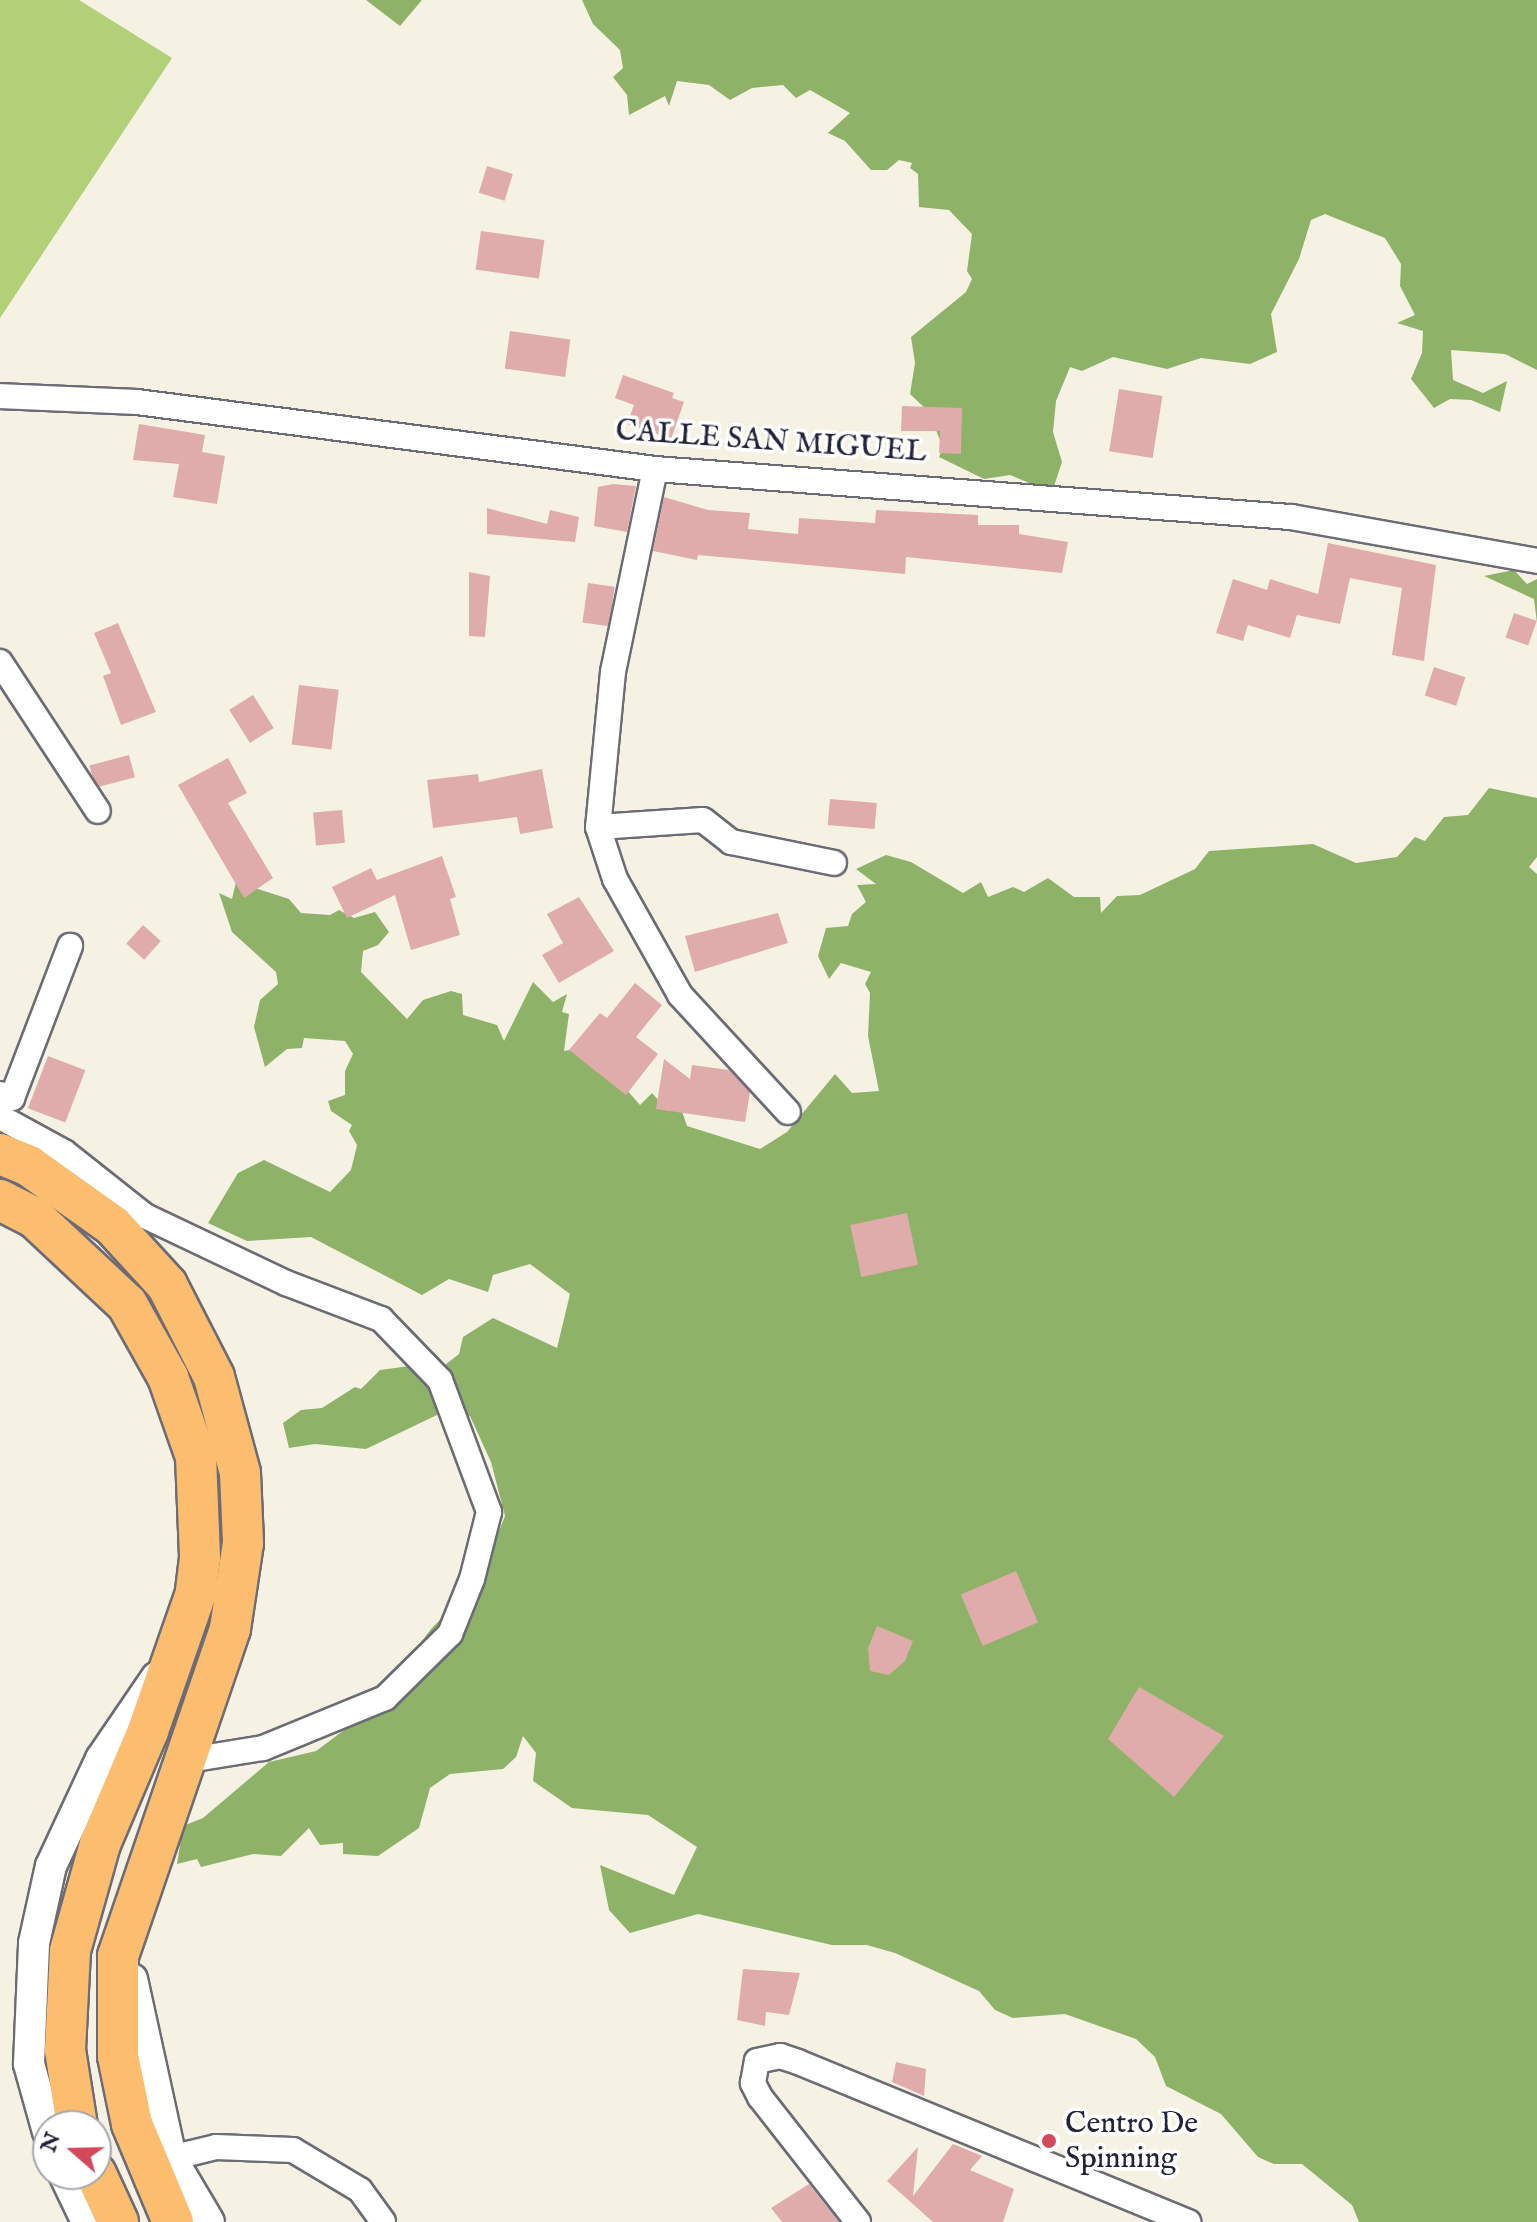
<!DOCTYPE html>
<html>
<head>
<meta charset="utf-8">
<style>
	body { margin:0 }
	#map { position:relative; width:1537px; height:2222px; overflow:hidden; background:#f6f2e3; font-family:"IM FELL English",serif }
	div>[style] { position:absolute }
	[style*='--x'] { left:calc(var(--x)*1px); top:calc(var(--y)*1px); width:calc(var(--w)*1px); rotate:calc(var(--a)*1deg) }
	.green>* { inset:0; background:#b2d077 }
	.forest>* { inset:0; background:#8db268 }
	.building>* { inset:0; background:#dfacab; transform-origin:0 0 }
	.roads { filter:drop-shadow(2px 0 #6c6b76) drop-shadow(-2px 0 #6c6b76) drop-shadow(0 2px #6c6b76) drop-shadow(0 -2px #6c6b76) }
	.minor>* { height:24px; margin:-12px; padding:0 12px; transform-origin:12px; border-radius:12px; background:#fff }
	.tertiary>* { height:30px; margin:-15px; padding:0 15px; transform-origin:15px; border-radius:15px; background:#fff }
	.primary>* { height:40px; margin:-20px; padding:0 20px; transform-origin:20px; border-radius:20px; background:#fcbd6f }
	.dots>* { width:22px; height:22px; translate:-50% -50%; box-sizing:border-box; border:4px solid #fff; border-radius:50% }
	span { translate:-50% -50%; white-space:nowrap; text-align:center; line-height:1.15; -webkit-text-stroke:7px #fff; paint-order:stroke }
	.street-label { font-size:30px; color:#22223b }
	.poi-label { font-size:30px; color:#22223b }
	.left { translate:0 -50%; text-align:left }
	.north { position:absolute; left:32px; top:2110px; width:80px; height:80px; box-sizing:border-box; background:#fff; border:2px solid #a7a7b1; border-radius:50%; rotate:290deg; font-size:22px; font-weight:700; line-height:32px; text-align:center; color:#22223b }
	.north::after { content:''; display:block; margin:auto; width:28px; height:36px; background:#d1495b; clip-path:polygon(50% 0,100% 100%,50% 72%,0 100%) }
</style>
</head>
<body>
<div id="map">
	<div class="green">
		<div style="clip-path:polygon(0 0,79px 0,172px 58px,0 318px)"></div>
	</div>
	<div class="forest">
		<div style="clip-path:polygon(366px 0,422px 0,400px 26px)"></div>
		<div style="clip-path:polygon(582px 0,1537px 0,1537px 370px,1505px 354px,1451px 350px,1453px 380px,1483px 393px,1507px 381px,1500px 412px,1471px 400px,1450px 399px,1434px 408px,1411px 379px,1422px 353px,1423px 331px,1397px 323px,1415px 315px,1400px 286px,1401px 264px,1385px 238px,1325px 214px,1311px 220px,1299px 259px,1271px 314px,1277px 352px,1250px 364px,1201px 358px,1167px 369px,1113px 357px,1082px 371px,1070px 367px,1056px 401px,1053px 432px,1062px 462px,1047px 507px,1034px 485px,1010px 475px,984px 479px,939px 457px,943px 448px,929px 412px,910px 394px,915px 363px,911px 337px,966px 292px,972px 279px,967px 271px,972px 234px,949px 210px,919px 207px,918px 174px,910px 168px,912px 163px,899px 160px,887px 170px,871px 170px,845px 141px,828px 133px,850px 113px,810px 90px,796px 98px,783px 85px,752px 88px,730px 100px,709px 85px,677px 81px,669px 106px,665px 96px,629px 115px,627px 95px,613px 77px,623px 68px,620px 50px,593px 24px)"></div>
		<div style="clip-path:polygon(1514px 570px,1527px 584px,1537px 579px,1537px 623px,1534px 599px,1484px 576px)"></div>
		<div style="clip-path:polygon(1489px 788px,1537px 798px,1537px 857px,1529px 867px,1537px 874px,1537px 2222px,1359px 2222px,1352px 2205px,1302px 2164px,1274px 2164px,1258px 2157px,1221px 2114px,1166px 2086px,1155px 2057px,1136px 2039px,1065px 2014px,1013px 2018px,995px 2010px,979px 1991px,895px 1953px,867px 1945px,832px 1945px,698px 1914px,630px 1933px,609px 1910px,600px 1865px,674px 1895px,697px 1847px,648px 1815px,572px 1808px,533px 1781px,536px 1753px,523px 1736px,516px 1757px,503px 1769px,450px 1774px,430px 1788px,419px 1828px,378px 1856px,343px 1854px,343px 1843px,320px 1845px,309px 1828px,281px 1856px,253px 1854px,201px 1867px,197px 1859px,177px 1864px,183px 1826px,203px 1818px,269px 1762px,316px 1751px,370px 1711px,431px 1629px,479px 1580px,505px 1516px,491px 1462px,470px 1416px,439px 1414px,366px 1449px,315px 1444px,289px 1448px,283px 1423px,301px 1410px,322px 1408px,355px 1387px,361px 1389px,380px 1370px,432px 1363px,431px 1376px,459px 1354px,463px 1337px,493px 1318px,557px 1348px,570px 1294px,530px 1264px,493px 1275px,488px 1292px,449px 1279px,422px 1295px,311px 1237px,247px 1241px,208px 1223px,238px 1173px,264px 1160px,330px 1192px,351px 1170px,357px 1145px,349px 1131px,352px 1125px,331px 1111px,328px 1101px,345px 1095px,345px 1071px,353px 1054px,345px 1041px,304px 1038px,302px 1048px,287px 1049px,265px 1067px,254px 1027px,260px 1000px,278px 984px,276px 972px,232px 932px,219px 893px,232px 899px,236px 882px,289px 899px,301px 913px,330px 915px,339px 910px,354px 918px,375px 912px,389px 932px,378px 945px,363px 951px,361px 972px,407px 1019px,423px 1000px,451px 991px,462px 994px,463px 1015px,497px 1025px,504px 1041px,533px 982px,553px 1002px,567px 994px,562px 1012px,569px 1014px,564px 1051px,589px 1047px,640px 1105px,652px 1093px,668px 1111px,680px 1105px,687px 1126px,760px 1149px,787px 1132px,835px 1074px,852px 1093px,879px 1091px,868px 1036px,870px 993px,865px 984px,871px 972px,841px 963px,829px 979px,818px 956px,826px 928px,848px 926px,852px 914px,866px 902px,857px 885px,876px 884px,856px 869px,886px 855px,911px 862px,963px 893px,981px 882px,988px 897px,1013px 887px,1024px 892px,1048px 878px,1074px 897px,1100px 897px,1101px 913px,1117px 896px,1140px 895px,1195px 869px,1209px 851px,1313px 844px,1356px 863px,1397px 857px,1415px 837px,1425px 841px,1444px 817px,1468px 815px)"></div>
	</div>
	<div class="building">
		<div style="left:487px;top:166px;width:27px;height:28px;rotate:17deg"></div>
		<div style="left:481px;top:231px;width:64px;height:39px;rotate:8deg"></div>
		<div style="left:510px;top:331px;width:61px;height:38px;rotate:8deg"></div>
		<div style="clip-path:polygon(623px 375px,674px 393px,672px 398px,684px 402px,671px 439px,627px 424px,634px 405px,615px 398px)"></div>
		<div style="left:1119px;top:389px;width:44px;height:63px;rotate:9deg"></div>
		<div style="clip-path:polygon(902px 406px,962px 408px,961px 454px,939px 453px,940px 431px,901px 431px)"></div>
		<div style="clip-path:polygon(139px 424px,205px 435px,202px 452px,225px 456px,217px 504px,173px 497px,179px 464px,133px 460px)"></div>
		<div style="clip-path:polygon(613px 484px,636px 486px,627px 532px,594px 526px,598px 487px)"></div>
		<div style="clip-path:polygon(664px 497px,708px 510px,750px 513px,748px 529px,798px 534px,799px 518px,875px 523px,876px 510px,978px 515px,978px 525px,1019px 525px,1019px 534px,1068px 542px,1062px 573px,906px 557px,905px 574px,698px 555px,697px 560px,653px 551px)"></div>
		<div style="clip-path:polygon(487px 508px,547px 524px,550px 510px,579px 517px,575px 542px,487px 534px)"></div>
		<div style="clip-path:polygon(1328px 543px,1436px 565px,1424px 661px,1392px 655px,1402px 588px,1350px 578px,1340px 624px,1297px 615px,1290px 638px,1248px 625px,1243px 641px,1216px 633px,1233px 579px,1267px 590px,1270px 579px,1318px 594px)"></div>
		<div style="clip-path:polygon(469px 572px,490px 576px,485px 637px,469px 636px)"></div>
		<div style="left:588px;top:583px;width:27px;height:40px;rotate:8deg"></div>
		<div style="left:1514px;top:613px;width:24px;height:26px;rotate:19deg"></div>
		<div style="clip-path:polygon(118px 623px,156px 712px,121px 725px,103px 676px,111px 673px,94px 633px)"></div>
		<div style="left:1434px;top:667px;width:33px;height:30px;rotate:18deg"></div>
		<div style="left:299px;top:685px;width:40px;height:60px;rotate:7deg"></div>
		<div style="left:253px;top:695px;width:39px;height:28px;rotate:58deg"></div>
		<div style="left:129px;top:755px;width:23px;height:41px;rotate:75deg"></div>
		<div style="clip-path:polygon(228px 758px,247px 793px,228px 803px,273px 878px,244px 898px,178px 785px)"></div>
		<div style="clip-path:polygon(542px 769px,553px 828px,520px 834px,517px 817px,433px 828px,427px 780px,478px 774px,479px 782px)"></div>
		<div style="left:830px;top:799px;width:47px;height:26px;rotate:5deg"></div>
		<div style="left:342px;top:810px;width:33px;height:29px;rotate:85deg"></div>
		<div style="clip-path:polygon(442px 856px,456px 897px,450px 899px,460px 935px,411px 950px,395px 895px,347px 918px,332px 887px,371px 868px,377px 880px)"></div>
		<div style="clip-path:polygon(579px 897px,614px 951px,559px 983px,542px 955px,563px 943px,547px 914px)"></div>
		<div style="clip-path:polygon(778px 913px,788px 943px,695px 972px,685px 936px)"></div>
		<div style="left:143px;top:925px;width:24px;height:25px;rotate:42deg"></div>
		<div style="clip-path:polygon(635px 983px,662px 1005px,636px 1037px,658px 1054px,626px 1095px,569px 1050px,600px 1013px,607px 1018px)"></div>
		<div style="left:48px;top:1056px;width:40px;height:56px;rotate:21deg"></div>
		<div style="clip-path:polygon(664px 1059px,690px 1079px,692px 1065px,729px 1070px,750px 1092px,745px 1122px,656px 1109px)"></div>
		<div style="left:907px;top:1213px;width:53px;height:58px;rotate:78deg"></div>
		<div style="left:1016px;top:1571px;width:56px;height:60px;rotate:67deg"></div>
		<div style="clip-path:polygon(877px 1626px,913px 1641px,905px 1661px,889px 1675px,870px 1671px,868px 1648px)"></div>
		<div style="clip-path:polygon(1139px 1687px,1224px 1736px,1174px 1797px,1108px 1739px)"></div>
		<div style="clip-path:polygon(743px 1969px,800px 1973px,789px 2015px,766px 2012px,765px 2026px,737px 2020px)"></div>
		<div style="clip-path:polygon(896px 2062px,926px 2069px,924px 2096px,892px 2082px)"></div>
		<div style="clip-path:polygon(953px 2144px,982px 2156px,970px 2170px,1014px 2189px,1003px 2222px,933px 2222px,887px 2181px,918px 2147px,913px 2196px)"></div>
		<div style="clip-path:polygon(809px 2184px,839px 2222px,782px 2222px,771px 2208px)"></div>
	</div>
	<div class="roads">
		<div class="minor">
			<div style="--x:0;--y:396;--w:137;--a:2.5"></div>
			<div style="--x:137;--y:402;--w:522;--a:7.37"></div>
			<div style="--x:655;--y:469;--w:638;--a:4.32"></div>
			<div style="--x:1291;--y:517;--w:250;--a:10.1"></div>
			<div style="--x:655;--y:469;--w:207;--a:101.7"></div>
			<div style="--x:613;--y:672;--w:156;--a:95.5"></div>
			<div style="--x:598;--y:827;--w:55;--a:71.9"></div>
			<div style="--x:615;--y:879;--w:133;--a:60.7"></div>
			<div style="--x:680;--y:995;--w:159;--a:47.3"></div>
			<div style="--x:0;--y:662;--w:178;--a:56.7"></div>
			<div style="--x:598;--y:827;--w:105;--a:-3.8"></div>
			<div style="--x:703;--y:820;--w:36;--a:38"></div>
			<div style="--x:731;--y:842;--w:105;--a:11.5"></div>
			<div style="--x:0;--y:1094;--w:13;--a:18"></div>
			<div style="--x:12;--y:1098;--w:163;--a:-69.1"></div>
			<div style="--x:0;--y:1117;--w:73;--a:28.7"></div>
			<div style="--x:64;--y:1152;--w:103;--a:38.3"></div>
			<div style="--x:145;--y:1216;--w:156;--a:25.4"></div>
			<div style="--x:286;--y:1283;--w:102;--a:20.8"></div>
			<div style="--x:381;--y:1319;--w:85;--a:46"></div>
			<div style="--x:440;--y:1380;--w:141;--a:69.6"></div>
			<div style="--x:489;--y:1512;--w:69;--a:104.2"></div>
			<div style="--x:472;--y:1579;--w:59;--a:111.8"></div>
			<div style="--x:450;--y:1634;--w:91;--a:135.4"></div>
			<div style="--x:385;--y:1698;--w:132;--a:157.7"></div>
			<div style="--x:263;--y:1748;--w:75;--a:170.8"></div>
			<div style="--x:171;--y:2158;--w:46;--a:-13.7"></div>
			<div style="--x:216;--y:2147;--w:77;--a:2.2"></div>
			<div style="--x:293;--y:2150;--w:78;--a:30.8"></div>
			<div style="--x:360;--y:2190;--w:39;--a:54"></div>
			<div style="--x:858;--y:2222;--w:159;--a:-128.1"></div>
			<div style="--x:760;--y:2097;--w:16;--a:-117"></div>
			<div style="--x:753;--y:2083;--w:22;--a:-80"></div>
			<div style="--x:757;--y:2061;--w:24;--a:-12"></div>
			<div style="--x:780;--y:2056;--w:19;--a:18"></div>
			<div style="--x:798;--y:2062;--w:422;--a:22.3"></div>
		</div>
		<div class="tertiary">
			<div style="--x:132;--y:1979;--w:183;--a:77.7"></div>
			<div style="--x:171;--y:2158;--w:74;--a:59.3"></div>
			<div style="--x:48;--y:2132;--w:71;--a:-105.6"></div>
			<div style="--x:29;--y:2064;--w:121;--a:-87.6"></div>
			<div style="--x:34;--y:1943;--w:79;--a:-77.6"></div>
			<div style="--x:51;--y:1866;--w:118;--a:-65"></div>
			<div style="--x:101;--y:1759;--w:99;--a:-55.7"></div>
			<div style="--x:64;--y:2174;--w:53;--a:64.4"></div>
		</div>
		<div class="primary">
			<div style="--x:0;--y:1154;--w:31;--a:22"></div>
			<div style="--x:29;--y:1166;--w:103;--a:35.5"></div>
			<div style="--x:113;--y:1226;--w:80;--a:47.5"></div>
			<div style="--x:167;--y:1285;--w:103;--a:62.9"></div>
			<div style="--x:214;--y:1377;--w:99;--a:74.8"></div>
			<div style="--x:240;--y:1473;--w:70;--a:87.5"></div>
			<div style="--x:243;--y:1543;--w:87;--a:98.6"></div>
			<div style="--x:230;--y:1629;--w:346;--a:108.9"></div>
			<div style="--x:118;--y:1956;--w:100;--a:90"></div>
			<div style="--x:118;--y:2056;--w:69;--a:78.4"></div>
			<div style="--x:132;--y:2124;--w:106;--a:67.3"></div>
			<div style="--x:0;--y:1200;--w:39;--a:27"></div>
			<div style="--x:35;--y:1218;--w:126;--a:43.1"></div>
			<div style="--x:127;--y:1304;--w:84;--a:60.7"></div>
			<div style="--x:168;--y:1377;--w:85;--a:70.7"></div>
			<div style="--x:196;--y:1457;--w:101;--a:87.7"></div>
			<div style="--x:200;--y:1558;--w:35;--a:97"></div>
			<div style="--x:196;--y:1593;--w:146;--a:109.2"></div>
			<div style="--x:148;--y:1731;--w:123;--a:113"></div>
			<div style="--x:100;--y:1844;--w:111;--a:105.7"></div>
			<div style="--x:70;--y:1951;--w:99;--a:92.9"></div>
			<div style="--x:65;--y:2050;--w:77;--a:81"></div>
			<div style="--x:96;--y:2174;--w:53;--a:65.4"></div>
		</div>
	</div>
	<div class="dots">
		<div style="left:1049px;top:2141px;background:#d1495b"></div>
	</div>
	<div class="street-label">
		<span style="left:771px;top:442px;rotate:4deg">CALLE SAN MIGUEL</span>
	</div>
	<div class="poi-label">
		<span class="left" style="left:1065px;top:2141px">Centro De<br>Spinning</span>
	</div>
	<div class="north">N</div>
</div>
</body>
</html>
